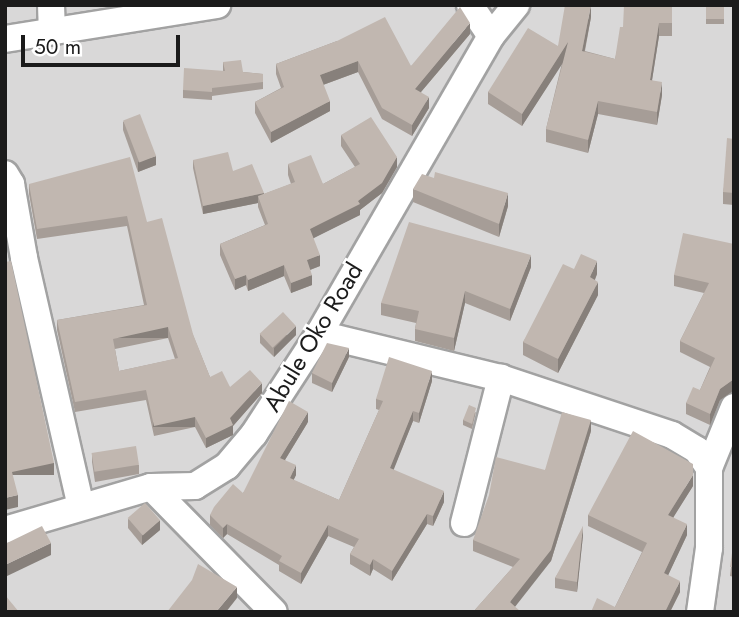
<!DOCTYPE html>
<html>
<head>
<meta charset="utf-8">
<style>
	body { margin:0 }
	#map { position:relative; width:739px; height:617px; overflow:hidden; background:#ece8e0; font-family:Jost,sans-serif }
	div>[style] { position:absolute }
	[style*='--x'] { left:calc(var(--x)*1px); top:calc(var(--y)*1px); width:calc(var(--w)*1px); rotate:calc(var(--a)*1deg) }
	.residential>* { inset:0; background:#d9d8d8; transform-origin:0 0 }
	.roads { filter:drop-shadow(2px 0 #a2a2a2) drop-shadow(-2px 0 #a2a2a2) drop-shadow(0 2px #a2a2a2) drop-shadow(0 -2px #a2a2a2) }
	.minor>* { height:26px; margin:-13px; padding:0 13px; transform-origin:13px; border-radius:13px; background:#fff }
	.wall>* { inset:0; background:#a69d97; transform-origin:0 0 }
	.shaded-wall>* { inset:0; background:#87807b; transform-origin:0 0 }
	.building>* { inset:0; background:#c1b7b0; transform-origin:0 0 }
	span { translate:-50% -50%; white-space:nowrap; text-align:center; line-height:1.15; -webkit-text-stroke:5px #fff; paint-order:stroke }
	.street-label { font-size:24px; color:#1b1b1b }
	.frame { position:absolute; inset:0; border:7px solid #1b1b1b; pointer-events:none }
	.scale { position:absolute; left:21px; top:35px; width:159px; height:32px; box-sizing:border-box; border:4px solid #1b1b1b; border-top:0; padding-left:9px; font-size:21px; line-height:24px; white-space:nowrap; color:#1b1b1b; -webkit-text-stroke:5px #fff; paint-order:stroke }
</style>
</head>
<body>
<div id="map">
	<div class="residential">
		<div style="left:5px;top:5px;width:729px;height:607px"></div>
	</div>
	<div class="roads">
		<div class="minor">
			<div style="--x:51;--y:5;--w:26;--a:88"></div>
			<div style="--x:470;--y:5;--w:37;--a:56"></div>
			<div style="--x:5;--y:39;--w:215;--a:-9.1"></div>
			<div style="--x:5;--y:174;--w:12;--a:59"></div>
			<div style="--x:11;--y:184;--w:75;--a:80"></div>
			<div style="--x:24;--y:258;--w:254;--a:77.1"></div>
			<div style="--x:319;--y:334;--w:187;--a:13.6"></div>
			<div style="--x:501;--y:378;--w:180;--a:18.4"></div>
			<div style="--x:672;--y:435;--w:29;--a:31"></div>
			<div style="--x:697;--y:450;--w:22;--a:56"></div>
			<div style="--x:151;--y:487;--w:175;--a:45.5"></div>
			<div style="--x:464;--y:523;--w:150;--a:-75.7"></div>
			<div style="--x:5;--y:530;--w:152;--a:-16.4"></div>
			<div style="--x:151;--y:487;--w:44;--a:-1.3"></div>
			<div style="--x:195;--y:486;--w:38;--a:-32"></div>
			<div style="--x:227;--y:466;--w:42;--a:-49.8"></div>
			<div style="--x:254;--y:434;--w:119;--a:-57"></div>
			<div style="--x:319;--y:334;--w:344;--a:-60"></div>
			<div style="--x:491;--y:36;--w:40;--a:-51"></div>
			<div style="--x:700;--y:612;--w:65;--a:-82"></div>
			<div style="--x:709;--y:548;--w:80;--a:-90"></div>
			<div style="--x:709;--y:468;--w:66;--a:-67.7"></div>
		</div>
	</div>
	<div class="wall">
		<div style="clip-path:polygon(672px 5px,672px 36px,659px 36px,652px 80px,662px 95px,657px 125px,598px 114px,588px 153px,546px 142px,546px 129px,562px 63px,522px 126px,488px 104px,488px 92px,558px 46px,591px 17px,585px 51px,615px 59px,623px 27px)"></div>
		<div style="left:706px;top:5px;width:18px;height:19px"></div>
		<div style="clip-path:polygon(470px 34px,421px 92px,429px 108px,412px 136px,382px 119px,358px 72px,323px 85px,330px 111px,271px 143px,255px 113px,255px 102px,281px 88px,276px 74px,276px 64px,337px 41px,411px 66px)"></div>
		<div style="clip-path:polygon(223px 62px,243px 72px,263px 74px,263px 89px,212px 96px,212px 100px,183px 98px,183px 90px,223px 71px)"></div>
		<div style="clip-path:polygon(123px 121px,156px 165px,138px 172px,123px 130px)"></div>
		<div style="clip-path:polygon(341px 135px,397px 167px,382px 193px,360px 210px,360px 215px,313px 238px,320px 266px,310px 270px,312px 285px,291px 293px,284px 276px,248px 291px,246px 285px,235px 290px,220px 255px,220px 244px,265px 225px,258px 207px,258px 203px,203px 214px,193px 168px,193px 160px,233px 171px,264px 194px,291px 184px,288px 175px,288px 164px,323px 184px,355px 167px,341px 146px)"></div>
		<div style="clip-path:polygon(734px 139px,734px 205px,723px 204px,723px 192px)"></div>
		<div style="clip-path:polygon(evenodd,29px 184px,147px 222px,210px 377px,230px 387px,262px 393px,233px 426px,233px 435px,206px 448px,195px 427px,154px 436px,146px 400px,75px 412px,57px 330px,57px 320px,144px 305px,127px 226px,37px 239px,29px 194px,29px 184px,168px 338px,175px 359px,119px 371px,115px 349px,168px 338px)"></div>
		<div style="clip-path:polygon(413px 189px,508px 206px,499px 237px,413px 202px)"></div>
		<div style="clip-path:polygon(734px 244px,734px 390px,720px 400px,710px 425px,686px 414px,686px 403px,700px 390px,710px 367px,680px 352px,680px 341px,704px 293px,674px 286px,674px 275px)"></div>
		<div style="clip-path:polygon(531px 267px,510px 321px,465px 303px,454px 351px,415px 341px,415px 329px,416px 323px,381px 315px,381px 303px)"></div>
		<div style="clip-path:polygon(574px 269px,597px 274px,595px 280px,598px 295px,558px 373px,523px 355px,523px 342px)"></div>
		<div style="clip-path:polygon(260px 334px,296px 335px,274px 357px,260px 343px)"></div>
		<div style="clip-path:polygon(349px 357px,332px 392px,312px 383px,312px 373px)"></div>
		<div style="clip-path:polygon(432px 381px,419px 423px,413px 421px,393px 470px,444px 502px,433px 526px,427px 524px,392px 581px,373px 569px,370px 576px,350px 564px,350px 554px,354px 547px,328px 536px,301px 584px,279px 571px,279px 565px,227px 534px,223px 538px,210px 525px,210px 515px,243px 493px,308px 422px,285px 460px,296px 475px,293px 480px,339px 500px,379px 410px,376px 409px,376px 399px)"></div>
		<div style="clip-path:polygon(476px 412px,472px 429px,463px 425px,463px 420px)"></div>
		<div style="clip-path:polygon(591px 431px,551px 561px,473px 612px,513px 567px,473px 551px,473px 540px,545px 470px)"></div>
		<div style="clip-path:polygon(92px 453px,139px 465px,139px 474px,95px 482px,92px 462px)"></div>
		<div style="clip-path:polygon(693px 486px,673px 517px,687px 535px,668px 575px,680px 592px,670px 612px,591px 612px,615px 607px,642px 552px,588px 526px,588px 515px)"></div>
		<div style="clip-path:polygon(128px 519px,160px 530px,142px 545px,128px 528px)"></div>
		<div style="clip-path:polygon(583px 535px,577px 592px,555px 588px,555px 578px)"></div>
		<div style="clip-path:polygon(734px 539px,734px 577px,730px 576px)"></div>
	</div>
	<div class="shaded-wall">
		<div style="clip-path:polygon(591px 5px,591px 17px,582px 64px,582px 51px)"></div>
		<div style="clip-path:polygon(470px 23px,470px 34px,415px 99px,415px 89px)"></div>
		<div style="clip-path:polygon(659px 23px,659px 36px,650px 93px,650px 80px)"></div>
		<div style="clip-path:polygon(568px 42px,568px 55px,522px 126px,522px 114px)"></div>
		<div style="clip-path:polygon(358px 61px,358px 72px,320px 86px,320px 75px)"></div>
		<div style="clip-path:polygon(662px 82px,662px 95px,657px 125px,657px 112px)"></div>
		<div style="clip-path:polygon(429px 97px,429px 108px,412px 136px,412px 125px)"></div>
		<div style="clip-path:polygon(330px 101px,330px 111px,271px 143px,271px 132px)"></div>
		<div style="clip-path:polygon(598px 101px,598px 114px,588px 153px,588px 140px)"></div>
		<div style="clip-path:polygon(156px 156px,156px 165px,138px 172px,138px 162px)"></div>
		<div style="clip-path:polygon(397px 157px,397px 167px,382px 193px,360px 210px,360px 215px,310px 240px,310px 229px,358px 201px)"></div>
		<div style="clip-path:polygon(264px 193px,264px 202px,258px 196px,258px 203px,203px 214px,203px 206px)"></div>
		<div style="clip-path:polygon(508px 193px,508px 206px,499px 237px,499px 224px)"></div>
		<div style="clip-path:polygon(320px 255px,320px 266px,307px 271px,307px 260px)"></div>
		<div style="clip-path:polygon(531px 255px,531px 267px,510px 321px,510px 309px)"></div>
		<div style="clip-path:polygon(597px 261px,597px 274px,590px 291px,590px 277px)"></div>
		<div style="clip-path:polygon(284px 265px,284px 276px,248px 291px,248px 280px)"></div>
		<div style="clip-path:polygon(246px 275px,246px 285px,235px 290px,235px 279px)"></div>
		<div style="clip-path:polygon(312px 275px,312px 285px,291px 293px,291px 283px)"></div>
		<div style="clip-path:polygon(598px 282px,598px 295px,558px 373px,558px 359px)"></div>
		<div style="clip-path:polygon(465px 291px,465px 303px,454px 351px,454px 338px)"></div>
		<div style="clip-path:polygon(296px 326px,296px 335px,274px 357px,274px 348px)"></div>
		<div style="left:168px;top:327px;width:11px;height:56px;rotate:90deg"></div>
		<div style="clip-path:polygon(349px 348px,349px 357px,332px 392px,332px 383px)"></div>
		<div style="clip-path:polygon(432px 371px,432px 381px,419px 423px,419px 413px)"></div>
		<div style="clip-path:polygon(734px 379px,733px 391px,720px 400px,710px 425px,710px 414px,720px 389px)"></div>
		<div style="clip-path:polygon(262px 383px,262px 393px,233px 426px,233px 435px,206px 448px,206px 438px,230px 418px)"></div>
		<div style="clip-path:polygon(413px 411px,413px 421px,390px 479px,390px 468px)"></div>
		<div style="clip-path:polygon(308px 412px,308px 422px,280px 468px,280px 458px)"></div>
		<div style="left:195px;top:417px;width:10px;height:42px;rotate:90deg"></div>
		<div style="clip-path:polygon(591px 420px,591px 431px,551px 561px,511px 612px,510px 602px)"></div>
		<div style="left:54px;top:463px;width:12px;height:43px;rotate:90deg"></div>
		<div style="clip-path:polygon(296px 465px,296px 475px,290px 488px,290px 478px)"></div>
		<div style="clip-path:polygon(693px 475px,693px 486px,668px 526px,668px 515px)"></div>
		<div style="clip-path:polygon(444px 491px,444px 502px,433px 526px,433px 516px)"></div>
		<div style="clip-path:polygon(18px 495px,18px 507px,5px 510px,5px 498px)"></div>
		<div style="clip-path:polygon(427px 514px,427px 524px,392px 581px,392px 571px)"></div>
		<div style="clip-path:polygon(160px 520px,160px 530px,142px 545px,142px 535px)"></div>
		<div style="clip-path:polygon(227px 524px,227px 534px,223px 538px,223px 528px)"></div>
		<div style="clip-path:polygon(687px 524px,687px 535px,664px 584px,664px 573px)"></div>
		<div style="clip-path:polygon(328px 525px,328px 536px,301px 584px,301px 573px)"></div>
		<div style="clip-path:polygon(583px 526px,583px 535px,577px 592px,577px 582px)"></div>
		<div style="clip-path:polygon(51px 543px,51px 555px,5px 577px,5px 565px)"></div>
		<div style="clip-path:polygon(373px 559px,373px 569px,370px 576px,370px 565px)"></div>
		<div style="clip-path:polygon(680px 581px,680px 592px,670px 612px,665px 612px)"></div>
		<div style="clip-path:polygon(237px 587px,237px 598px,226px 612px,216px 612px)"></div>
	</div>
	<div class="building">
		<div style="clip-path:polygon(565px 5px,591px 5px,582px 51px,615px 59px,620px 27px,623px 27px,624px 5px,672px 5px,672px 23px,659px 23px,650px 80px,662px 82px,657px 112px,598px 101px,588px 140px,546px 129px,568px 42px,522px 114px,488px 92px,528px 28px,558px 46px)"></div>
		<div style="left:706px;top:5px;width:18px;height:14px"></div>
		<div style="clip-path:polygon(460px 7px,470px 23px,415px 89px,429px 97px,412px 125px,382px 108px,358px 61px,320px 75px,330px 101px,271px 132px,255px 102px,284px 87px,276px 64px,337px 41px,385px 17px,411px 66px)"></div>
		<div style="clip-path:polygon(241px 60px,243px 72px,263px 74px,263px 82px,212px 88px,212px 92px,183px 90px,184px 68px,225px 71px,223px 62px)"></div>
		<div style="left:140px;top:114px;width:45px;height:18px;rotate:69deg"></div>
		<div style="clip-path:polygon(371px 117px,397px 157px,382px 183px,358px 201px,360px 204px,310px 229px,320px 255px,307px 260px,312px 275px,291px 283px,284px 265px,248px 280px,246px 275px,235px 279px,220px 244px,268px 224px,258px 196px,295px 182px,288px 164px,311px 155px,323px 184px,360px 164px,341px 135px)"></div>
		<div style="clip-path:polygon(727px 138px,734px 139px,734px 193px,723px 192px)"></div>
		<div style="clip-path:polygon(228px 152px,233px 171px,252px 164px,264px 193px,203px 206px,193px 160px)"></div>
		<div style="clip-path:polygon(evenodd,130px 157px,147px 222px,162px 218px,193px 334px,210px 377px,222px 371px,230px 387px,250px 370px,262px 383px,230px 418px,233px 425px,206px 438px,195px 417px,154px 426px,146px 390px,75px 402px,57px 320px,147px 305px,127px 216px,37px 229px,29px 184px,130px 157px,168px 327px,178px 358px,119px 371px,113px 339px,168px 327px)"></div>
		<div style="clip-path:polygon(435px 172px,508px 193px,499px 224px,413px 189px,422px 174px,434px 178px)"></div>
		<div style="clip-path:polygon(409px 222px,531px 255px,510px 309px,465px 291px,454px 338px,415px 329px,419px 311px,381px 303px)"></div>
		<div style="clip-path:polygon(683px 233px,734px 244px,734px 379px,720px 389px,710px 414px,686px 403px,693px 387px,700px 390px,715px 358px,680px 341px,709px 283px,674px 275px)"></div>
		<div style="clip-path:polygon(581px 254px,597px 261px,590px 277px,598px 282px,558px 359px,523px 342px,563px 264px,574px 269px)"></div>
		<div style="clip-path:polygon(11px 261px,54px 463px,12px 472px,18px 495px,5px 498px,5px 262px)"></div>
		<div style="left:283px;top:312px;width:19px;height:32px;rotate:47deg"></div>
		<div style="clip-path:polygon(327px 343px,349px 348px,332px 383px,312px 373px)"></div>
		<div style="clip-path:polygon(389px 357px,432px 371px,419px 413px,413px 411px,390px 468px,444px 491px,433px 516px,427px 514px,392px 571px,373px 559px,370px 565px,350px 554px,359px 539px,328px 525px,301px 573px,279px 561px,282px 556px,227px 524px,223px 528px,210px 515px,214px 507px,233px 484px,243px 493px,289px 401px,308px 412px,280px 458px,296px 465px,290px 478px,339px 500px,383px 401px,376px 399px)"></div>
		<div style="clip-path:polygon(469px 405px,476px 408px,472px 424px,463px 420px)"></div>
		<div style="clip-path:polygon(562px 412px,591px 420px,551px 550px,510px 602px,521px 612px,473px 612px,520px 559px,473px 540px,489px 495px,496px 457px,545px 470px)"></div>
		<div style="clip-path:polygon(633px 431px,693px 464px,693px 475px,668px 515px,687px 524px,664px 573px,680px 581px,665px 612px,591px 612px,597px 598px,615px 607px,647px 543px,588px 515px)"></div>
		<div style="left:136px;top:446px;width:19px;height:45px;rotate:81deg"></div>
		<div style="left:145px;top:503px;width:23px;height:23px;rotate:49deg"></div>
		<div style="clip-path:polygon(42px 526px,51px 543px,5px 565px,5px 544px)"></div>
		<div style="clip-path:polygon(583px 526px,577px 582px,555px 578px)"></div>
		<div style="clip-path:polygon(734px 539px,734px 567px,730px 567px)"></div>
		<div style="clip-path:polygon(198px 564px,237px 587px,216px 612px,167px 612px,192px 580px)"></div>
		<div style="clip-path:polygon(5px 595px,19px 612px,5px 612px)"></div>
	</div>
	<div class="street-label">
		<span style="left:313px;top:337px;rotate:-59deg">Abule Oko Road</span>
	</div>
	<div class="frame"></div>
	<div class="scale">50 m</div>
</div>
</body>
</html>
